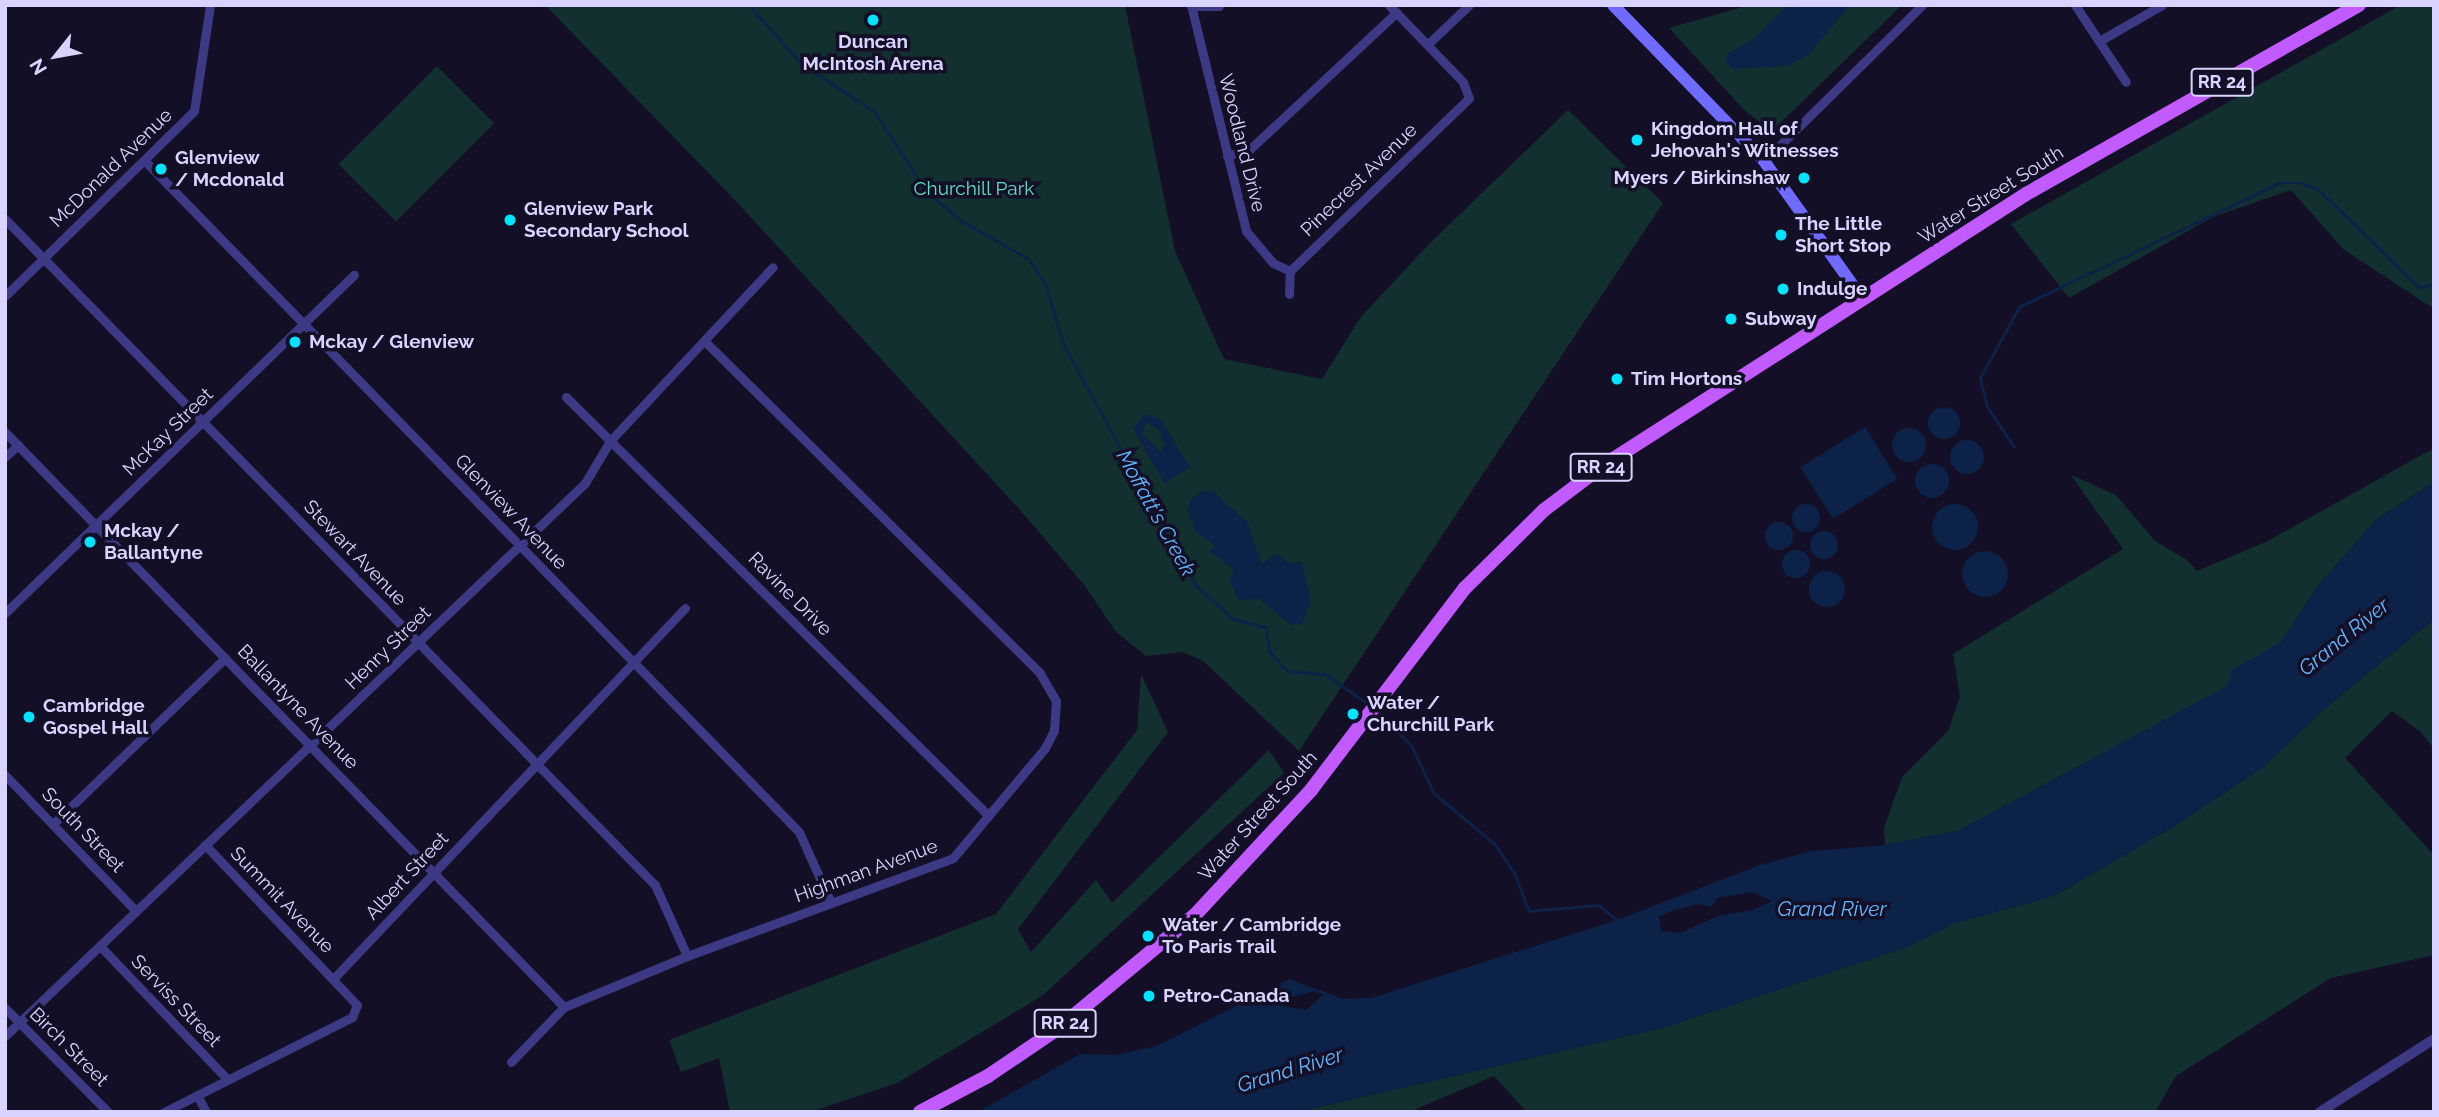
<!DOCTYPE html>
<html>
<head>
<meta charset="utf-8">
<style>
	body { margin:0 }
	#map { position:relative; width:2439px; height:1117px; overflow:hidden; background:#130f26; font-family:Raleway,sans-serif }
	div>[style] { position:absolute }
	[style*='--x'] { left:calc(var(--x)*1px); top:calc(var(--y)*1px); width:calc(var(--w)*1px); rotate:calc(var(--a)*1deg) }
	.green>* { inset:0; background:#12302f; transform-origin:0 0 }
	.water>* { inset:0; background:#0c2248; transform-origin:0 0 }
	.round { border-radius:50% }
	.stream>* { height:2.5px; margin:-1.25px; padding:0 1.25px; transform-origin:1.25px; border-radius:1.25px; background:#0c2248 }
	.minor>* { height:9px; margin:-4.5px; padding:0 4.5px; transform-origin:4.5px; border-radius:4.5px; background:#3d3a85 }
	.tertiary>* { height:10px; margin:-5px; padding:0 5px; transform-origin:5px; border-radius:5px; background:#3d3a85 }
	.secondary>* { height:12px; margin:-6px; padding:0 6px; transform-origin:6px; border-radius:6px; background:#6f6bff }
	.primary>* { height:14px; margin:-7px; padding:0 7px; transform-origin:7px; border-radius:7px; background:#c25bff }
	.dots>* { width:19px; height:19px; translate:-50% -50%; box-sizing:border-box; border:4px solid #130f26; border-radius:50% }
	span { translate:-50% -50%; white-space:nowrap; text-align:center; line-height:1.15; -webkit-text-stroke:7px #130f26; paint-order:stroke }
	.shield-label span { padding:2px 5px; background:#130f26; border:2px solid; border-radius:5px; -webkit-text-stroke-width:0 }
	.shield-label { font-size:18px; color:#d9d4ff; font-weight:700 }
	.poi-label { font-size:19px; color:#d9d4ff; font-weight:700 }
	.left { translate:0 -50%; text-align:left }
	.right { translate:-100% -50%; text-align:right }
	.street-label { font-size:19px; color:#d9d4ff }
	.park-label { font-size:19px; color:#5fe0c0 }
	.water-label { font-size:21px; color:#62b6ff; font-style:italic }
	.frame { position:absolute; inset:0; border:7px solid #d9d4ff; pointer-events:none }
	.north { position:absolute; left:21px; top:21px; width:70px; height:70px; -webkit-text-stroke:5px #130f26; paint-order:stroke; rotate:239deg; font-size:19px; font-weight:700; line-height:28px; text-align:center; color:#d9d4ff }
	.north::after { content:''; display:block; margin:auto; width:24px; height:32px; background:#d9d4ff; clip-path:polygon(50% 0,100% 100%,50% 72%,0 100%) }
</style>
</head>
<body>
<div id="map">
	<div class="green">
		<div style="clip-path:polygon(545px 5px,1125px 5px,1175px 251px,1224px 359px,1322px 379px,1360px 318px,1429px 244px,1568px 110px,1663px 203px,1299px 751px,1202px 660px,1182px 652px,1146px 656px,1116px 632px,1085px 586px,1021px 511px,732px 197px)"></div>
		<div style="clip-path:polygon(1750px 5px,1902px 5px,1772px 131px,1745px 111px,1669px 28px)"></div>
		<div style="clip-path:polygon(2401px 5px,2434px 5px,2434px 309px,2343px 249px,2291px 190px,2213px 217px,2069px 298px,2011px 224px)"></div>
		<div style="left:437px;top:66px;width:81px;height:139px;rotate:45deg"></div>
		<div style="clip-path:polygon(2434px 448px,2434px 482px,2376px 520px,2316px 588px,2281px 643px,2233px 670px,2228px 686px,1958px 831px,1885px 845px,1884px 828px,1902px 777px,1948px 731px,1960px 697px,1953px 654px,2123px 549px,2071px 475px,2116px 495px,2155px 541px,2187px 560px,2197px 571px,2268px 541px)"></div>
		<div style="clip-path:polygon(2434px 619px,2434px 749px,2421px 732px,2392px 711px,2345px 758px,2434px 855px,2434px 955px,2331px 978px,2176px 1076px,2155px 1112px,1527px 1112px,1494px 1076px,1409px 1112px,1297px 1112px,1662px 1028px,1905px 948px,1955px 923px,2054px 896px,2173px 827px,2261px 769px,2323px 710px)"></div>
		<div style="clip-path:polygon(1141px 674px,1168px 732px,1018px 929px,1031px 952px,1096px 880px,1112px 903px,1269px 750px,1284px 773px,1042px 996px,897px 1083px,810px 1112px,730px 1112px,719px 1058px,681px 1072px,669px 1040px,996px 914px,1137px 730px)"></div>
	</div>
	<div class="water">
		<div style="clip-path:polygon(1787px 5px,1850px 5px,1809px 54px,1788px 66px,1732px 69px,1726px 60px,1728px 53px,1755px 38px)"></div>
		<div class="round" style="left:1928px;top:407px;width:32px;height:32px"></div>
		<div style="clip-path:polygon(evenodd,1145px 414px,1160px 419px,1190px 467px,1165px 484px,1133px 429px,1145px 414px,1147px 422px,1159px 430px,1165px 445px,1161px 452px,1142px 433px,1147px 422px)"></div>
		<div style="left:1865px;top:427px;width:61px;height:76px;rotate:58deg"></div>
		<div class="round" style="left:1892px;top:428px;width:34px;height:34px"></div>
		<div class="round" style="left:1950px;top:440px;width:34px;height:34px"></div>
		<div class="round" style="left:1915px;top:464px;width:34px;height:34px"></div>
		<div style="clip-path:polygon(evenodd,2434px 482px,2434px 619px,2323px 710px,2261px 769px,2173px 827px,2054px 896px,1955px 923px,1905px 948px,1662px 1028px,1297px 1112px,978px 1112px,1080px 1054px,1115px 1055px,1157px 1046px,1289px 979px,1344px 999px,1371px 998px,1617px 920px,1760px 865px,1812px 851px,1885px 845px,1958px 831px,2227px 686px,2232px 670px,2281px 642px,2316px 588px,2376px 520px,2434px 482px,1752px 892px,1772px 901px,1753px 910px,1718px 916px,1680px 933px,1661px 931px,1659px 917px,1668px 912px,1698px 904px,1712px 907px,1718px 898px,1752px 892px,2434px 482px,1314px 991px,1324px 994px,1306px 1010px,1279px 1005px,1281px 1000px,1314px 991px)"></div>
		<div style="clip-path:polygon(1203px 491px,1214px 492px,1247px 522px,1262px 564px,1276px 554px,1289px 563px,1302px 562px,1311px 601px,1302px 624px,1291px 625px,1259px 599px,1240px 600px,1237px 595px,1230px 582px,1233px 569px,1209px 551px,1215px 546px,1196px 531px,1187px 510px,1192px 498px)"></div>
		<div class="round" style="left:1792px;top:504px;width:28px;height:28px"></div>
		<div class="round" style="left:1932px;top:504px;width:46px;height:46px"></div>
		<div class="round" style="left:1765px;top:522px;width:28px;height:28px"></div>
		<div class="round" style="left:1810px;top:531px;width:28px;height:28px"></div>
		<div class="round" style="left:1782px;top:550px;width:28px;height:28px"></div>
		<div class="round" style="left:1962px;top:551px;width:46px;height:46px"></div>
		<div class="round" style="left:1809px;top:571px;width:36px;height:36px"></div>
	</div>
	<div class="stream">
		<div style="--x:749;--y:5;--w:79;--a:48.1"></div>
		<div style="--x:802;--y:64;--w:86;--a:33.1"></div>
		<div style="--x:874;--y:111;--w:98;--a:56.6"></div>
		<div style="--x:928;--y:193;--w:44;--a:39.5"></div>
		<div style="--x:962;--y:221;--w:77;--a:29.6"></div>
		<div style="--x:1029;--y:259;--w:31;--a:57"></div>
		<div style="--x:1046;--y:285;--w:63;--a:73.3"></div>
		<div style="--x:1064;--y:345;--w:274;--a:61.2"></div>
		<div style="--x:1196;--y:585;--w:50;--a:42.6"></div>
		<div style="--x:1233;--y:619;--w:34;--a:14"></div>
		<div style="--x:1266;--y:627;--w:25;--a:81"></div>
		<div style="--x:1270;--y:652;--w:26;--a:47"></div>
		<div style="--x:1288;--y:671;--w:37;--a:5"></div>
		<div style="--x:1325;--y:674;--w:55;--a:34.6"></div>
		<div style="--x:2014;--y:447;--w:48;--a:-124"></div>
		<div style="--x:1987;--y:407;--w:30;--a:-104"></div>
		<div style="--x:1980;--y:378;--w:81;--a:-61.2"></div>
		<div style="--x:2019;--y:307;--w:288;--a:-25.5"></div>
		<div style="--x:2279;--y:183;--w:23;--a:0"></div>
		<div style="--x:2302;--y:183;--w:17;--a:21"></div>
		<div style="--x:2318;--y:189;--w:142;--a:44.1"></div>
		<div style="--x:2420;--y:288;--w:15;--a:-20"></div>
		<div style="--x:1378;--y:711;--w:49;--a:45.8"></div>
		<div style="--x:1412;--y:746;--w:52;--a:64.9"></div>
		<div style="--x:1434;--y:793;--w:80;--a:39.9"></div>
		<div style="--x:1495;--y:844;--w:36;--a:56"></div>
		<div style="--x:1515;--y:874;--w:40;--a:69"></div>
		<div style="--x:1529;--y:911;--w:70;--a:-4.9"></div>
		<div style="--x:1599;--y:905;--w:23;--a:40"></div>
	</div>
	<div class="minor">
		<div style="--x:1191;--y:5;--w:233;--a:76.3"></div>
		<div style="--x:1246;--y:231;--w:42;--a:49.8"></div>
		<div style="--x:1273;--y:263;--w:19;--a:25"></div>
		<div style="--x:2075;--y:5;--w:92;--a:56.5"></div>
		<div style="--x:1191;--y:6;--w:28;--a:0"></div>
		<div style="--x:2101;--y:40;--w:70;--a:-29.8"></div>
		<div style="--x:1428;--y:44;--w:57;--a:-43.6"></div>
		<div style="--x:1227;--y:156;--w:24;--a:-17"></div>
		<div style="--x:1250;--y:149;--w:200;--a:-43"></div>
		<div style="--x:144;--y:160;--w:938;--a:45.73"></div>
		<div style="--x:799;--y:832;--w:78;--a:65.7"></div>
		<div style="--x:1764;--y:161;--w:222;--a:-44.6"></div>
		<div style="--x:5;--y:219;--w:931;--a:45.7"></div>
		<div style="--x:655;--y:885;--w:78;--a:65.7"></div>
		<div style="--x:1289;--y:294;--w:23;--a:-88"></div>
		<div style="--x:1290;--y:271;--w:249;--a:-44"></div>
		<div style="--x:1469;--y:98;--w:17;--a:-111"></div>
		<div style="--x:1463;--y:82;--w:107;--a:-133.9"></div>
		<div style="--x:5;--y:296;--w:264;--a:-44.4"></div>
		<div style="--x:194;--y:111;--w:107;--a:-81.4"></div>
		<div style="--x:566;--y:397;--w:595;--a:44.73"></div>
		<div style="--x:5;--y:432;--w:802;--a:45.81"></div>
		<div style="--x:5;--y:457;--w:18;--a:-43"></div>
		<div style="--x:5;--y:613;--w:486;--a:-44.1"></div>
		<div style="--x:5;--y:775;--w:189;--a:46.1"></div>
		<div style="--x:53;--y:824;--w:239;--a:-44"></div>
		<div style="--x:100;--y:946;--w:185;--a:46.3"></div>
		<div style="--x:334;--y:978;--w:510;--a:-46.51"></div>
		<div style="--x:5;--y:1008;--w:146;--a:45.3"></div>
		<div style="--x:5;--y:1036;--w:801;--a:-43.63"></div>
		<div style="--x:585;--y:483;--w:49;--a:-59.2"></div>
		<div style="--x:610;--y:441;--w:238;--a:-46.9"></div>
		<div style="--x:511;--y:1062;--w:76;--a:-46.1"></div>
		<div style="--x:564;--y:1007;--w:133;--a:-22.5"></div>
		<div style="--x:687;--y:956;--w:283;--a:-20.2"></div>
		<div style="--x:953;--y:858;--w:143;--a:-50.1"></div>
		<div style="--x:1045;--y:748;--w:20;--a:-63"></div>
		<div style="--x:1054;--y:730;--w:29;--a:-86"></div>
		<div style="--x:1056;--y:701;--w:32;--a:-120"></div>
		<div style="--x:1040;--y:673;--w:472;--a:-135.3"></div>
		<div style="--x:197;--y:1095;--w:19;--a:62"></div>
		<div style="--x:164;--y:1112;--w:211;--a:-26.8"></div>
		<div style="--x:352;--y:1017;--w:13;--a:-67"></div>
		<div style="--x:357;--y:1005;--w:221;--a:-133.5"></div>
	</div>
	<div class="tertiary">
		<div style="--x:2320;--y:1112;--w:135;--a:-32.6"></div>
	</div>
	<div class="secondary">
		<div style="--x:1613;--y:5;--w:217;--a:45.9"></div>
		<div style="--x:1764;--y:161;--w:168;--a:54.4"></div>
	</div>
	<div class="primary">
		<div style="--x:920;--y:1112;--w:77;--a:-27.9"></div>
		<div style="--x:988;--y:1076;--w:87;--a:-34.2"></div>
		<div style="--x:1060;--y:1027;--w:175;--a:-39.7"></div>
		<div style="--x:1195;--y:915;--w:171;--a:-47.1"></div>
		<div style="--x:1311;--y:790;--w:253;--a:-52.7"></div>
		<div style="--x:1464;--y:589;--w:112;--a:-44.6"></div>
		<div style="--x:1544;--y:510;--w:71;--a:-37"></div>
		<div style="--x:1601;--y:467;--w:505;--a:-32.71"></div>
		<div style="--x:2026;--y:194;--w:383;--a:-29.6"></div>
	</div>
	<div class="dots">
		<div style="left:873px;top:20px;background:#00e5ff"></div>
		<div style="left:1637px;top:140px;background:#00e5ff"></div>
		<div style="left:161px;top:169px;background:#00e5ff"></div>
		<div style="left:1804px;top:178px;background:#00e5ff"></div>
		<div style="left:510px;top:220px;background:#00e5ff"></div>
		<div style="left:1781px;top:235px;background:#00e5ff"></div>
		<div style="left:1783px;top:289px;background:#00e5ff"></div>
		<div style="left:1731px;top:319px;background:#00e5ff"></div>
		<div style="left:295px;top:342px;background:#00e5ff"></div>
		<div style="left:1617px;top:379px;background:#00e5ff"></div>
		<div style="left:90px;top:542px;background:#00e5ff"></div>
		<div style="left:1353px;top:714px;background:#00e5ff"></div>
		<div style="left:29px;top:717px;background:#00e5ff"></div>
		<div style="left:1148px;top:936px;background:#00e5ff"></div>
		<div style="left:1149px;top:996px;background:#00e5ff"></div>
	</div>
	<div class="shield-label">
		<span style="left:2222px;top:82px">RR 24</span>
		<span style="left:1601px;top:467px">RR 24</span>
		<span style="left:1065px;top:1023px">RR 24</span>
	</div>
	<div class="poi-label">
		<span style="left:873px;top:53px">Duncan<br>McIntosh Arena</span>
		<span class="left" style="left:1651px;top:140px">Kingdom Hall of<br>Jehovah's Witnesses</span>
		<span class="left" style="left:175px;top:169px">Glenview<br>/ Mcdonald</span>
		<span class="right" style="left:1790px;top:178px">Myers / Birkinshaw</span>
		<span class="left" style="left:524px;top:220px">Glenview Park<br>Secondary School</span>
		<span class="left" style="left:1795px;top:235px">The Little<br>Short Stop</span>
		<span class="left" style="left:1797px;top:289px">Indulge</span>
		<span class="left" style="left:1745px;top:319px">Subway</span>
		<span class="left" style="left:309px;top:342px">Mckay / Glenview</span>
		<span class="left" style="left:1631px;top:379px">Tim Hortons</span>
		<span class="left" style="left:104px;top:542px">Mckay /<br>Ballantyne</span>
		<span class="left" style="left:1367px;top:714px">Water /<br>Churchill Park</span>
		<span class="left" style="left:43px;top:717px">Cambridge<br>Gospel Hall</span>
		<span class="left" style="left:1162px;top:936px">Water / Cambridge<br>To Paris Trail</span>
		<span class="left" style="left:1163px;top:996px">Petro-Canada</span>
	</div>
	<div class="street-label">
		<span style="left:1242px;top:143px;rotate:76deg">Woodland Drive</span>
		<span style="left:111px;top:168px;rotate:-44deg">McDonald Avenue</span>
		<span style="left:1359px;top:180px;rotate:-44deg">Pinecrest Avenue</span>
		<span style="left:1991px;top:195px;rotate:-32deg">Water Street South</span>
		<span style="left:168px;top:432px;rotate:-44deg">McKay Street</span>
		<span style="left:511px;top:512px;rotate:46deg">Glenview Avenue</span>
		<span style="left:355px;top:553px;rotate:46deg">Stewart Avenue</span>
		<span style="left:790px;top:594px;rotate:45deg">Ravine Drive</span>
		<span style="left:388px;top:648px;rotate:-44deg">Henry Street</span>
		<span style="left:298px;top:707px;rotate:46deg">Ballantyne Avenue</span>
		<span style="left:1258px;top:816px;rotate:-48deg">Water Street South</span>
		<span style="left:83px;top:830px;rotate:46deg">South Street</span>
		<span style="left:866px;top:871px;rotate:-20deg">Highman Avenue</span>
		<span style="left:407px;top:876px;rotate:-47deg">Albert Street</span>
		<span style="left:282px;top:900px;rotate:46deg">Summit Avenue</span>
		<span style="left:176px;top:1001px;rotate:46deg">Serviss Street</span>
		<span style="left:69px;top:1047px;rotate:45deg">Birch Street</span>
	</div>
	<div class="park-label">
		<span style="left:974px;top:189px">Churchill Park</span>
	</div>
	<div class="water-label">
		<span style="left:1156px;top:513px;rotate:61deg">Moffatt's Creek</span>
		<span style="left:2344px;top:637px;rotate:-39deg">Grand River</span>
		<span style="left:1832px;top:909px">Grand River</span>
		<span style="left:1290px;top:1070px;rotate:-17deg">Grand River</span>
	</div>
	<div class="frame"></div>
	<div class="north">N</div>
</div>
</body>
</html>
